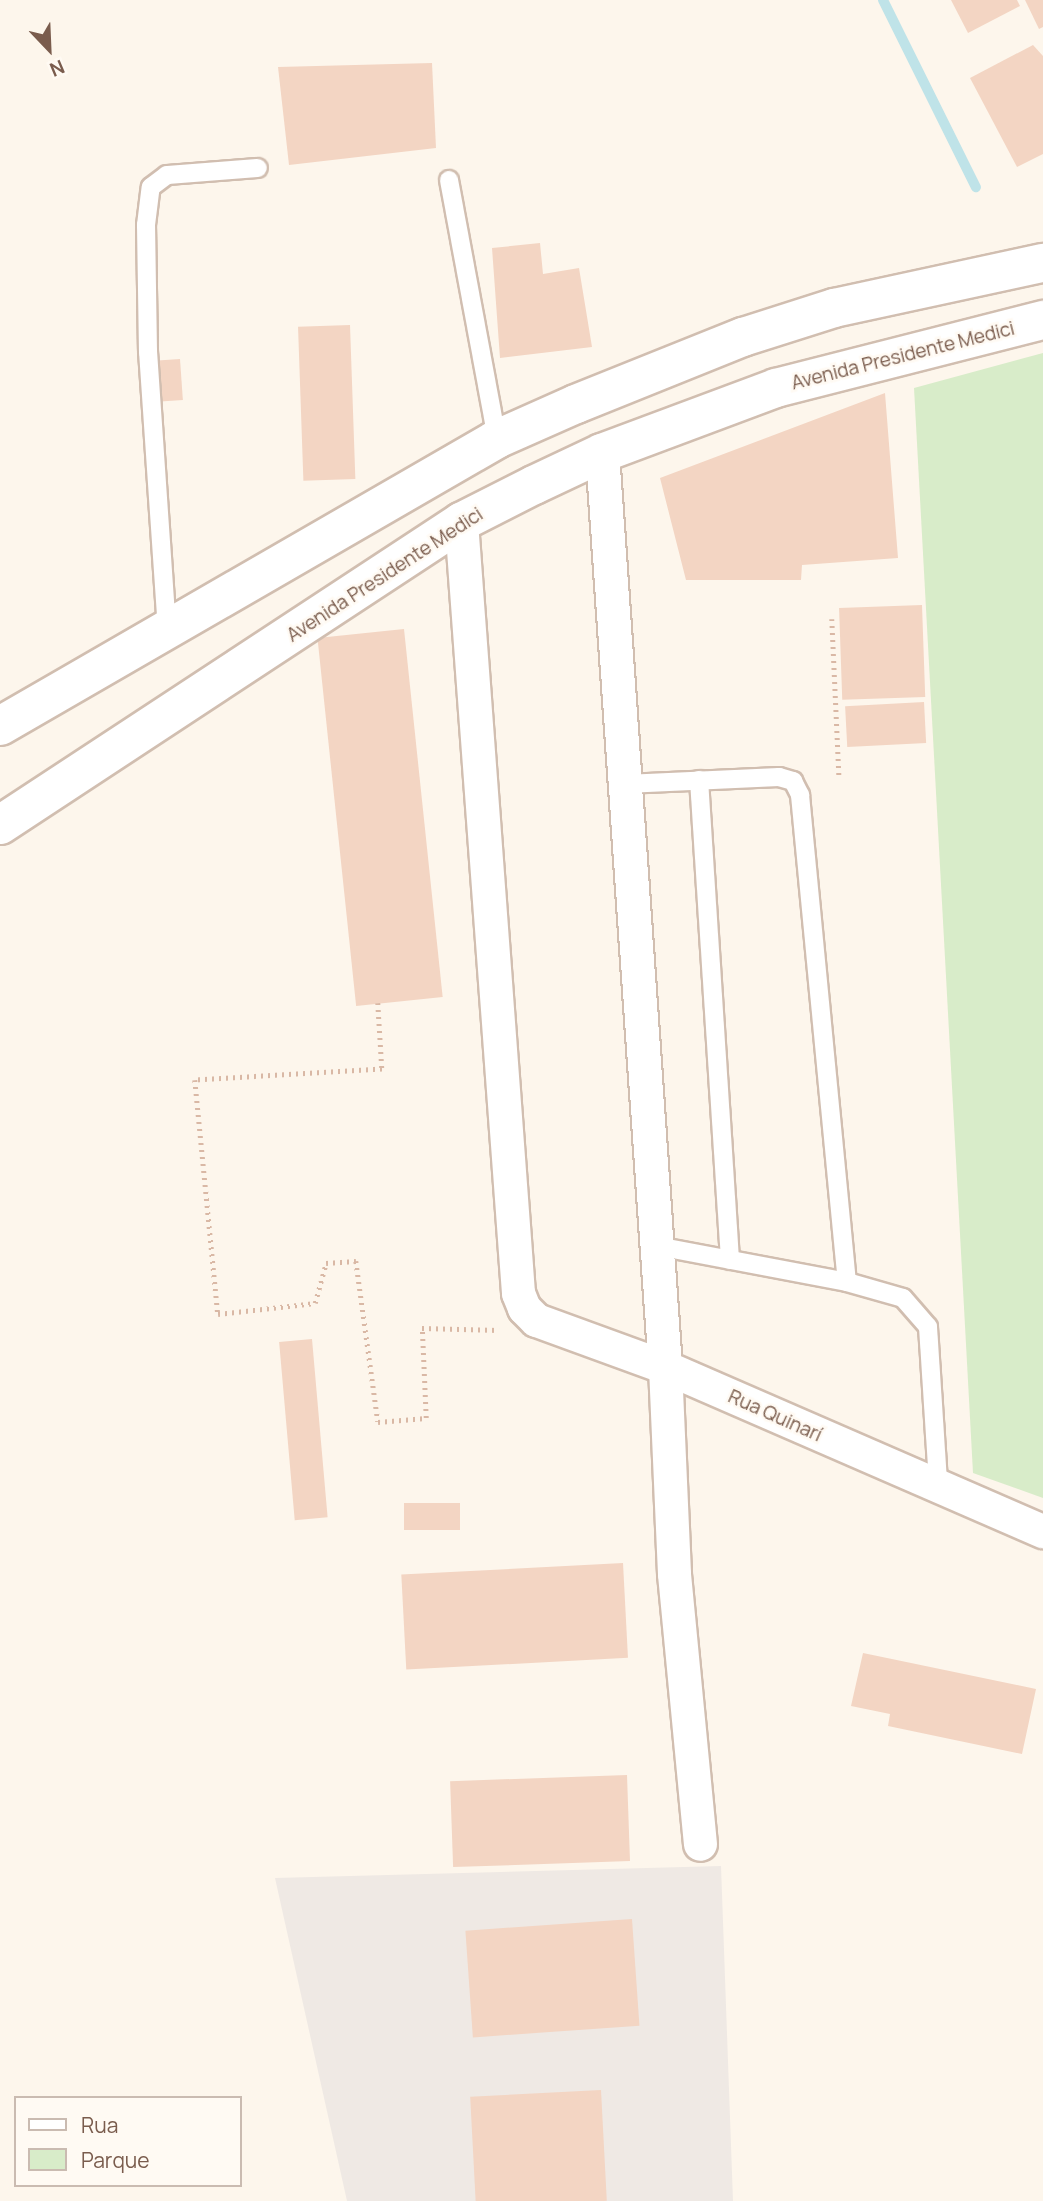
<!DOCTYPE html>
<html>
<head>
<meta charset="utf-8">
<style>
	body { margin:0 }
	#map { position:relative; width:1043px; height:2201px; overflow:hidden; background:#fdf6ec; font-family:Manrope,sans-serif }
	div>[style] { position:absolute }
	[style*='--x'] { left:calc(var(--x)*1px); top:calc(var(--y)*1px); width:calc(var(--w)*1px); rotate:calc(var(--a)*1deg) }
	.industrial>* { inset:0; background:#efe9e4 }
	.green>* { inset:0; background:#d8ecc9 }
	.stream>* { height:10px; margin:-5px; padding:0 5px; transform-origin:5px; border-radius:5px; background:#bfe3e8 }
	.building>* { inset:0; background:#f3d5c3; transform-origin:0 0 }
	.path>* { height:4.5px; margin-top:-2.25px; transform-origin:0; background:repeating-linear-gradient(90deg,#d9b8a5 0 2px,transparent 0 7px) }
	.roads { filter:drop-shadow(2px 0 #d1beb0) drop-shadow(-2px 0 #d1beb0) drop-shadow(0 2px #d1beb0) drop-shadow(0 -2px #d1beb0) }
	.lane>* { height:18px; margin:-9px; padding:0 9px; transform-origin:9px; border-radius:9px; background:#fff }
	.street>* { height:33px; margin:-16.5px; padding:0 16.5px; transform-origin:16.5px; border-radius:16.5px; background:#fff }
	.secondary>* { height:38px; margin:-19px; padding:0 19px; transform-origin:19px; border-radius:19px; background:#fff }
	span { translate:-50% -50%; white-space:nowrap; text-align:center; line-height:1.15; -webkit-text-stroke:5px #fffaf3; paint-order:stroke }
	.street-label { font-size:19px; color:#7a5c4d }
	.legend { position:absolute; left:14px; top:2096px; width:228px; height:91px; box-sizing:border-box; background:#fffaf3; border:2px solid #cabbb1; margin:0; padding:9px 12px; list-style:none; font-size:21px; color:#7a5c4d }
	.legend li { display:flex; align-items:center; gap:14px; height:35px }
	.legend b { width:35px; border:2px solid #cabbb1 }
	.north { position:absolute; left:14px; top:14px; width:70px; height:70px; -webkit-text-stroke:5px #fffaf3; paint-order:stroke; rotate:157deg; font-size:19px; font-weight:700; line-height:28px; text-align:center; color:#7a5c4d }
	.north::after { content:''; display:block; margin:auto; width:24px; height:32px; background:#7a5c4d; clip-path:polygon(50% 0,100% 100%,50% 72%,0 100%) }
</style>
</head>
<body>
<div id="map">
	<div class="industrial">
		<div style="clip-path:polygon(721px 1866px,733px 2201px,347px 2201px,275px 1878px)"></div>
	</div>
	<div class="green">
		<div style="clip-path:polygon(1043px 353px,1043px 1498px,973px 1473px,914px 388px)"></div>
	</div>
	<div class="stream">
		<div style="--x:883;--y:0;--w:209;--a:63.6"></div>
	</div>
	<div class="building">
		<div style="clip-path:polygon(951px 0,1017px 0,1020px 6px,968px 33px)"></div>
		<div style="clip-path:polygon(1025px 0,1043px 0,1043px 27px,1039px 29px)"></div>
		<div style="clip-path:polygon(1033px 45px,1043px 56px,1043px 154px,1017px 167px,970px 78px)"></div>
		<div style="clip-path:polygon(432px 63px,436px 148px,289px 165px,278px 67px)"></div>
		<div style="clip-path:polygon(540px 243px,543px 274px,579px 268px,592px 347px,500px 358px,492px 248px)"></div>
		<div style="left:350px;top:325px;width:154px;height:52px;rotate:88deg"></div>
		<div style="left:180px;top:359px;width:41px;height:26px;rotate:86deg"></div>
		<div style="clip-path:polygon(885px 393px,898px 558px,802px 565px,801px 580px,686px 580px,660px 478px)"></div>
		<div style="left:922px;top:605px;width:92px;height:83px;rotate:88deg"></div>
		<div style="left:404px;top:629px;width:370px;height:87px;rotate:84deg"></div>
		<div style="left:924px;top:702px;width:41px;height:79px;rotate:87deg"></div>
		<div style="left:312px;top:1339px;width:179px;height:33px;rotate:85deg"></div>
		<div style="left:460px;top:1503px;width:27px;height:56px;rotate:90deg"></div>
		<div style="left:623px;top:1563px;width:95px;height:222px;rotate:87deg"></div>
		<div style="clip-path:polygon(863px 1653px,1036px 1689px,1022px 1754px,888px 1726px,890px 1714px,851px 1706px)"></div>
		<div style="left:627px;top:1775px;width:86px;height:177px;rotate:88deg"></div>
		<div style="left:632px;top:1919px;width:107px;height:167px;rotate:86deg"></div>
		<div style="left:601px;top:2090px;width:111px;height:131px;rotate:87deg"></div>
	</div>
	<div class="path">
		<div style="--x:832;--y:619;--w:157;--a:87.4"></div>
		<div style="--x:378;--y:1003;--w:66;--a:86.5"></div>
		<div style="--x:382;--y:1069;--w:187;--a:176.6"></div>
		<div style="--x:195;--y:1080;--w:235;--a:84.4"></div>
		<div style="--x:218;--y:1314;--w:98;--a:-6.5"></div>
		<div style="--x:315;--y:1303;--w:41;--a:-74.6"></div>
		<div style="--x:326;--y:1263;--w:30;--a:-4"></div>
		<div style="--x:356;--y:1261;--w:162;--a:82.2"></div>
		<div style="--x:378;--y:1422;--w:48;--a:-4.8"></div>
		<div style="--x:426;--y:1418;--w:90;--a:-92.5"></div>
		<div style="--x:422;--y:1328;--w:77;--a:1.5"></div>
	</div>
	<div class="roads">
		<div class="lane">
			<div style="--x:449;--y:180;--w:263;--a:79.5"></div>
			<div style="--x:167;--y:630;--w:279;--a:-93.9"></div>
			<div style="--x:148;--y:352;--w:127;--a:-90.9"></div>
			<div style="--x:146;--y:225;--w:38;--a:-83"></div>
			<div style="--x:151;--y:187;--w:20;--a:-37"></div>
			<div style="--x:167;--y:175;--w:91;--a:-4.4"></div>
			<div style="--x:699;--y:780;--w:481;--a:86.3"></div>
			<div style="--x:625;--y:784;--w:154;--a:-2.6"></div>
			<div style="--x:779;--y:777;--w:15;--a:16"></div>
			<div style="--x:793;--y:781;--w:16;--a:63"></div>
			<div style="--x:800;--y:795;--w:489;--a:84.5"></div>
			<div style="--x:657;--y:1246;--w:193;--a:10.7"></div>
			<div style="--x:847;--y:1282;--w:58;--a:15.9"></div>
			<div style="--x:903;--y:1298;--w:38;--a:49"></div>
			<div style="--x:928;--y:1327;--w:156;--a:86.3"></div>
		</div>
		<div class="street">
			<div style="--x:602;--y:453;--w:916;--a:86.06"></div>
			<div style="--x:665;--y:1367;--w:207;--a:87.5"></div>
			<div style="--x:674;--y:1574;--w:271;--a:84.5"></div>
			<div style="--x:461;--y:522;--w:773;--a:85.77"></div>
			<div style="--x:518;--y:1293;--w:16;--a:68"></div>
			<div style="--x:524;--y:1308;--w:17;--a:45"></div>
			<div style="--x:536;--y:1320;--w:137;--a:20"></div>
			<div style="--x:665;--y:1367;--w:412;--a:23.5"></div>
		</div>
		<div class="secondary">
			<div style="--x:0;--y:726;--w:574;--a:-30"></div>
			<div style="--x:497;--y:439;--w:86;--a:-23.9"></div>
			<div style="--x:576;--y:404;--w:180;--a:-21.9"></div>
			<div style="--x:743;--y:337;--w:96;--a:-17.7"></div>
			<div style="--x:834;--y:308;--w:214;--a:-12.2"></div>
			<div style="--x:0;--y:825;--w:552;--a:-33.32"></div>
			<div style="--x:461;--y:522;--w:82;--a:-26.9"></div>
			<div style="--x:534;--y:485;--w:75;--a:-25.2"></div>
			<div style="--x:602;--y:453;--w:186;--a:-20.5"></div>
			<div style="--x:776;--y:388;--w:276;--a:-14.3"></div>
		</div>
	</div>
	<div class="street-label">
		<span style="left:903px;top:356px;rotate:-14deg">Avenida Presidente Medici</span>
		<span style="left:385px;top:575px;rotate:-33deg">Avenida Presidente Medici</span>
		<span style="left:775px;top:1416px;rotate:24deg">Rua Quinarí</span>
	</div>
	<ul class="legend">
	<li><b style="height:9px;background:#fff"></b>Rua</li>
	<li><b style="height:19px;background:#d8ecc9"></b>Parque</li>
	</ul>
	<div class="north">N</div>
</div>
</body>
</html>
